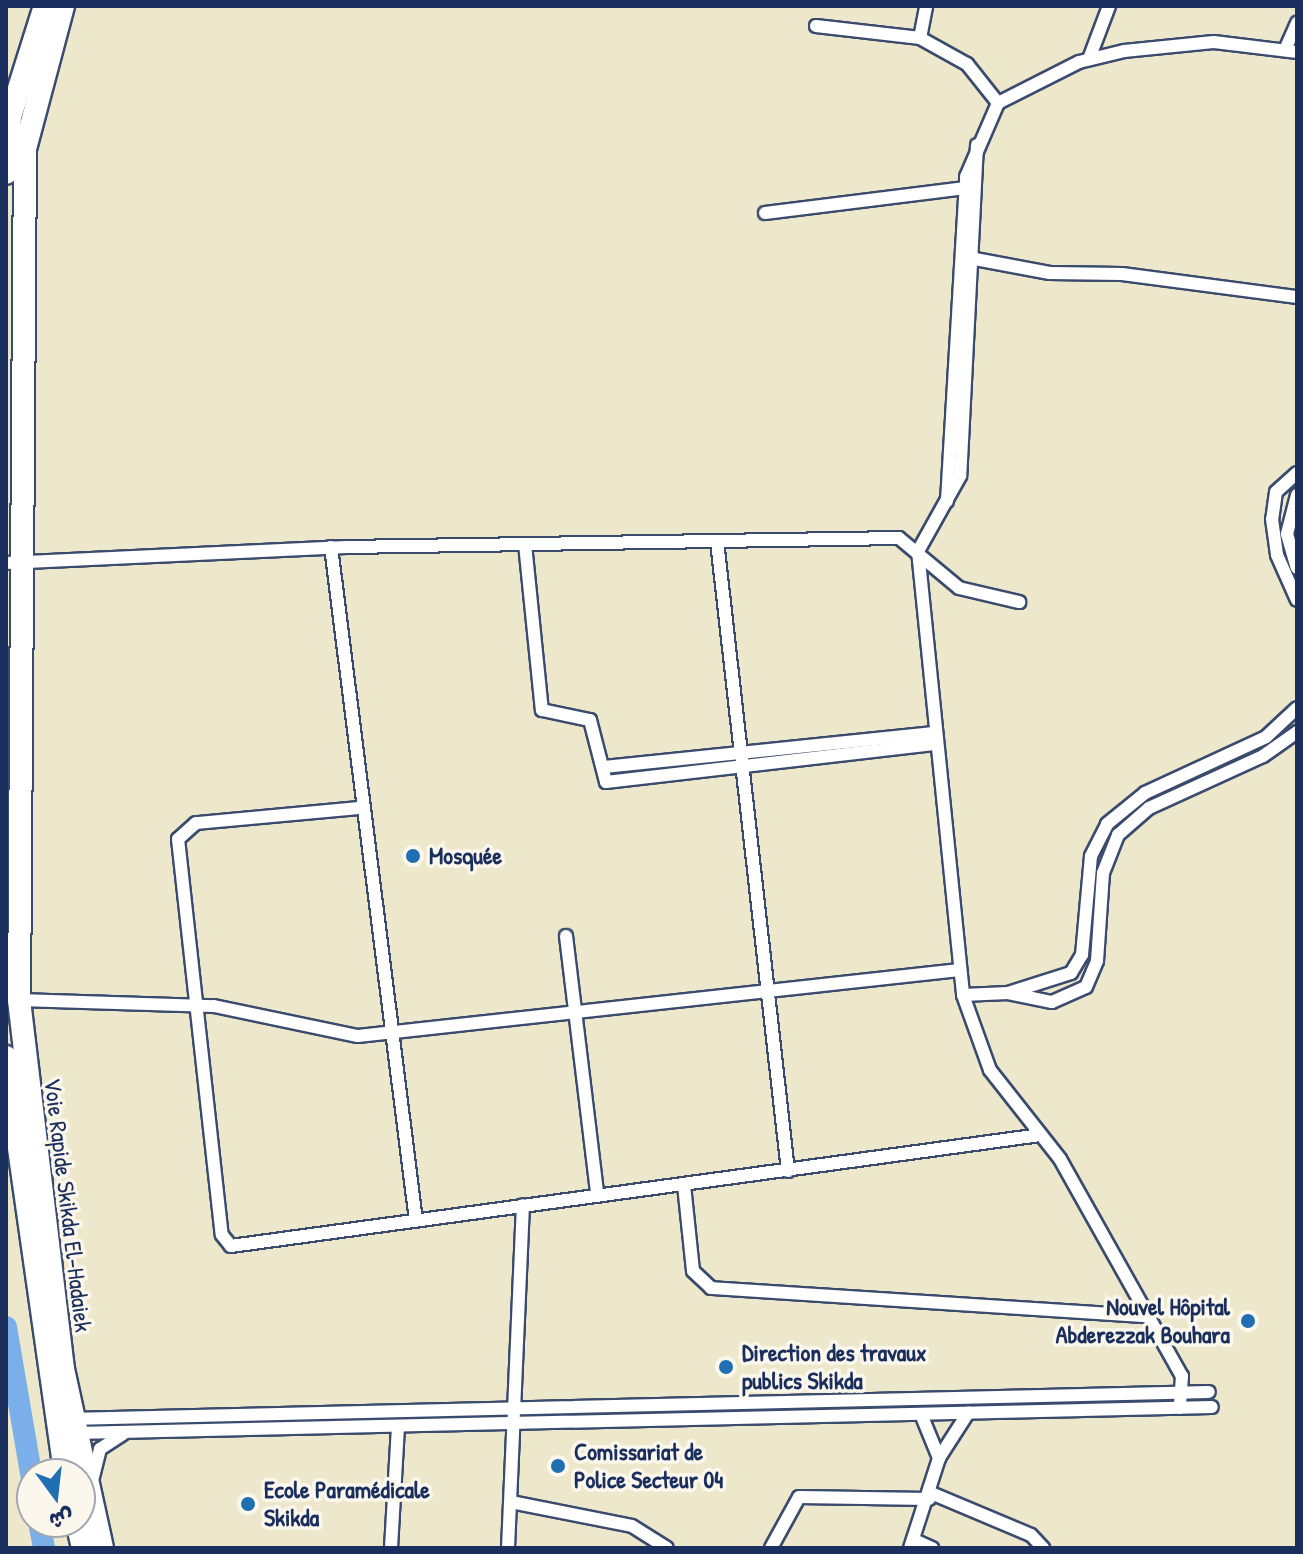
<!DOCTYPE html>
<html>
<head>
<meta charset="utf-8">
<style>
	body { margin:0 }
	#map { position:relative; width:1303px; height:1554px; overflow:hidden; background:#ede7cb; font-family:"Patrick Hand","Playpen Sans Arabic",sans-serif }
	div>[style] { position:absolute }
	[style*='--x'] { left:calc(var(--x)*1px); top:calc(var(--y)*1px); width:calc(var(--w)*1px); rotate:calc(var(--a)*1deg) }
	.river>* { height:22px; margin:-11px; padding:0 11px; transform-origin:11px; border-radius:11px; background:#7bafe9 }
	.roads { filter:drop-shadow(2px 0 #3a4b6e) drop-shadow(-2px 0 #3a4b6e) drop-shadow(0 2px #3a4b6e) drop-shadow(0 -2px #3a4b6e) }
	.minor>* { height:12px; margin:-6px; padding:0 6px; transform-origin:6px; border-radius:6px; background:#fff }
	.trunk>* { height:22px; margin:-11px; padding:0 11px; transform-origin:11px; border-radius:11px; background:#fff }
	.dots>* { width:22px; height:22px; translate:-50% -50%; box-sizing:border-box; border:4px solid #fbf7ec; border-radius:50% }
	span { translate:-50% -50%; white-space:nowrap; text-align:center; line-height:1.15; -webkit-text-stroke:7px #fbf7ec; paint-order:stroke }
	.poi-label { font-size:24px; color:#1b2f5e; font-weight:700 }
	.left { translate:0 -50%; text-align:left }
	.right { translate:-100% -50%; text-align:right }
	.street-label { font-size:24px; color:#1b2f5e }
	.frame { position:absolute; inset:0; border:8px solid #1b2f5e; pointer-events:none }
	.north { position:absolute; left:16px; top:1458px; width:80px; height:80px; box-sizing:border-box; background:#fbf7ec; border:2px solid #a1a7b3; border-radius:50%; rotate:165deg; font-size:22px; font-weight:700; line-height:32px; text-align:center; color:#1b2f5e }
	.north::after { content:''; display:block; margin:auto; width:28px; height:36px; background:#1f6fb2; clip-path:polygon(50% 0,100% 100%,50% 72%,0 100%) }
</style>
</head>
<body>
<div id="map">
	<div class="river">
		<div style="--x:6;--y:1327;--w:154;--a:80.3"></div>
		<div style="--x:39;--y:1522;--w:26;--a:79"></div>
	</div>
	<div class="roads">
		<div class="minor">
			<div style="--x:816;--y:26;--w:105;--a:6.6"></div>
			<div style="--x:920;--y:38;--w:54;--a:29"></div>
			<div style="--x:967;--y:64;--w:50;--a:51.5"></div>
			<div style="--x:920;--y:38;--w:33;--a:-79"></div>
			<div style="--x:1285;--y:50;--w:30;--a:-66"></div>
			<div style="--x:1089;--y:59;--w:57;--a:-69.3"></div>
			<div style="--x:977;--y:145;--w:331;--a:92.9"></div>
			<div style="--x:960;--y:476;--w:86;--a:119.2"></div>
			<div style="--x:918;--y:551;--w:446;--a:84.2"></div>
			<div style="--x:963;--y:995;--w:80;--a:70.2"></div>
			<div style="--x:990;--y:1070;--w:113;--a:51.8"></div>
			<div style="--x:1060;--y:1159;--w:249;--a:60.7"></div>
			<div style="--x:1182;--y:1376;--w:32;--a:94"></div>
			<div style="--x:765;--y:213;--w:202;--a:-7.1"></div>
			<div style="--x:975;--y:259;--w:76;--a:10.6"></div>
			<div style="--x:1050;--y:273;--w:72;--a:0.8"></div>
			<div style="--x:1122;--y:274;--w:177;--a:7.5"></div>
			<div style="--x:1297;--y:473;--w:28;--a:138"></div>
			<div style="--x:1276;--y:492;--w:27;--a:98"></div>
			<div style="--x:1272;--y:519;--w:36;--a:82"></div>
			<div style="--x:1277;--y:555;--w:49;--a:66"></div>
			<div style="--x:1297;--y:495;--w:40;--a:104.4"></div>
			<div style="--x:1287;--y:534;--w:35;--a:74"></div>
			<div style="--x:947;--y:501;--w:325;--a:-86.6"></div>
			<div style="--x:966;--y:177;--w:81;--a:-66.6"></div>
			<div style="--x:998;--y:103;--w:91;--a:-26.8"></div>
			<div style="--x:1079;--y:62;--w:46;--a:-13.7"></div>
			<div style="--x:1124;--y:51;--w:90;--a:-5.7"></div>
			<div style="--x:1214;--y:42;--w:84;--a:6.9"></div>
			<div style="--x:717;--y:541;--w:634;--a:83.57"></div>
			<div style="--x:525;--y:544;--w:167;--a:84.2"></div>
			<div style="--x:542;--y:710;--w:49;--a:11.8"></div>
			<div style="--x:590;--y:720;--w:64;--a:75.5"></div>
			<div style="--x:606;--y:782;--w:328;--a:-6.6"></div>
			<div style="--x:331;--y:547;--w:679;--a:82.81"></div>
			<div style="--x:6;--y:563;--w:340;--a:-2.7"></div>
			<div style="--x:346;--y:547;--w:553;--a:-0.93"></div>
			<div style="--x:899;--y:538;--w:78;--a:39.8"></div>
			<div style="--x:959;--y:588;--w:62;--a:13.1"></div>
			<div style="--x:604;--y:767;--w:329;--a:-5.9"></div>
			<div style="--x:359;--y:808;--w:164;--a:174.7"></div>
			<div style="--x:196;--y:823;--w:24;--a:138"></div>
			<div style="--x:178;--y:839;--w:398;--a:83.7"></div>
			<div style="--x:222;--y:1235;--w:14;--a:51"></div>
			<div style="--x:231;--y:1246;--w:817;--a:-7.81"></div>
			<div style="--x:566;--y:936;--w:260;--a:83.1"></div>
			<div style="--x:1008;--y:993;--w:45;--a:11.6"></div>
			<div style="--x:1052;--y:1002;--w:37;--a:-24"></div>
			<div style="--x:1086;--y:987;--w:28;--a:-67"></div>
			<div style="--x:1097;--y:961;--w:88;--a:-86.1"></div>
			<div style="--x:1103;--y:873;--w:41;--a:-68.5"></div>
			<div style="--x:1118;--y:835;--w:41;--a:-41.1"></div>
			<div style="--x:1149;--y:808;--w:125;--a:-24.5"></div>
			<div style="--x:1263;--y:756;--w:42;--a:-35.2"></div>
			<div style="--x:963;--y:995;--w:45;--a:-2.5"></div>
			<div style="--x:1008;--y:993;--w:66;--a:-17.6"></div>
			<div style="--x:1071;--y:973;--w:21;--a:-59"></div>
			<div style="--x:1082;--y:955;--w:99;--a:-84.8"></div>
			<div style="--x:1091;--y:856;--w:36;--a:-63"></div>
			<div style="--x:1107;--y:824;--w:49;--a:-39.2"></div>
			<div style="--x:1145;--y:793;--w:133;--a:-24.8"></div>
			<div style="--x:1266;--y:737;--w:42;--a:-43.1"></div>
			<div style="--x:19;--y:1000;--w:195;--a:1.8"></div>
			<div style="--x:214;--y:1006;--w:147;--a:11.8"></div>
			<div style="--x:358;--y:1036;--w:605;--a:-6.27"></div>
			<div style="--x:684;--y:1185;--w:86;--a:84"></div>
			<div style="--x:693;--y:1271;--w:25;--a:43"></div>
			<div style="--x:711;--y:1288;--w:438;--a:3.7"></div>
			<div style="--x:921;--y:1414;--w:48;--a:67.8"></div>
			<div style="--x:69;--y:1419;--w:1140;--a:-1.36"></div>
			<div style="--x:75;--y:1433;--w:1137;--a:-1.31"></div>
			<div style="--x:93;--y:1477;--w:29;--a:-76"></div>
			<div style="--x:100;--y:1449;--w:27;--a:-33"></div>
			<div style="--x:931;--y:1493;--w:108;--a:22.8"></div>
			<div style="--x:1031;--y:1535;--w:18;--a:47"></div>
			<div style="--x:511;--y:1502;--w:123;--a:11.2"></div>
			<div style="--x:632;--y:1526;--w:41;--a:32.2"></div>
			<div style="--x:914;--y:1540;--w:20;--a:24"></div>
			<div style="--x:391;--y:1548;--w:122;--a:-86.7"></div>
			<div style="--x:508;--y:1548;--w:343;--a:-87.5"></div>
			<div style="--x:771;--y:1548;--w:58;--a:-61.2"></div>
			<div style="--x:799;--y:1497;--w:130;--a:0.9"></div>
			<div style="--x:910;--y:1548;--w:95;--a:-72.1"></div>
			<div style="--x:939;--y:1458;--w:54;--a:-57.2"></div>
		</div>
		<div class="trunk">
			<div style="--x:63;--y:6;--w:148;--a:104.9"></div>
			<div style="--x:25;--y:149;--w:851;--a:90.4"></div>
			<div style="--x:19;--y:1000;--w:372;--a:83.2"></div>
			<div style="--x:63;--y:1369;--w:183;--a:77.7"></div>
			<div style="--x:6;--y:173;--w:56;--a:-85.9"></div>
			<div style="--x:10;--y:117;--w:116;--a:-72.5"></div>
			<div style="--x:6;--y:1057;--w:421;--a:81.9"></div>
			<div style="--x:77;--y:1522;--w:27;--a:77"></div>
		</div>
	</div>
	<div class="dots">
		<div style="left:413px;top:856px;background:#1f6fb2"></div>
		<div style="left:1248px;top:1321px;background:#1f6fb2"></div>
		<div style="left:726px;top:1367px;background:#1f6fb2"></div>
		<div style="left:558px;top:1466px;background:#1f6fb2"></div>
		<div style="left:248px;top:1504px;background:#1f6fb2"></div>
	</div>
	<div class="poi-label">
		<span class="left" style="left:429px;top:856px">Mosquée</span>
		<span class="right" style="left:1230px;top:1321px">Nouvel Hôpital<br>Abderezzak Bouhara</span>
		<span class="left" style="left:742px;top:1367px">Direction des travaux<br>publics Skikda</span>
		<span class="left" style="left:574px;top:1466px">Comissariat de<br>Police Secteur 04</span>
		<span class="left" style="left:264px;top:1504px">Ecole Paramédicale<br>Skikda</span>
	</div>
	<div class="street-label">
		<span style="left:68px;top:1205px;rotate:83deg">Voie Rapide Skikda El-Hadaiek</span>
	</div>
	<div class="frame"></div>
	<div class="north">ش</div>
</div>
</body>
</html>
